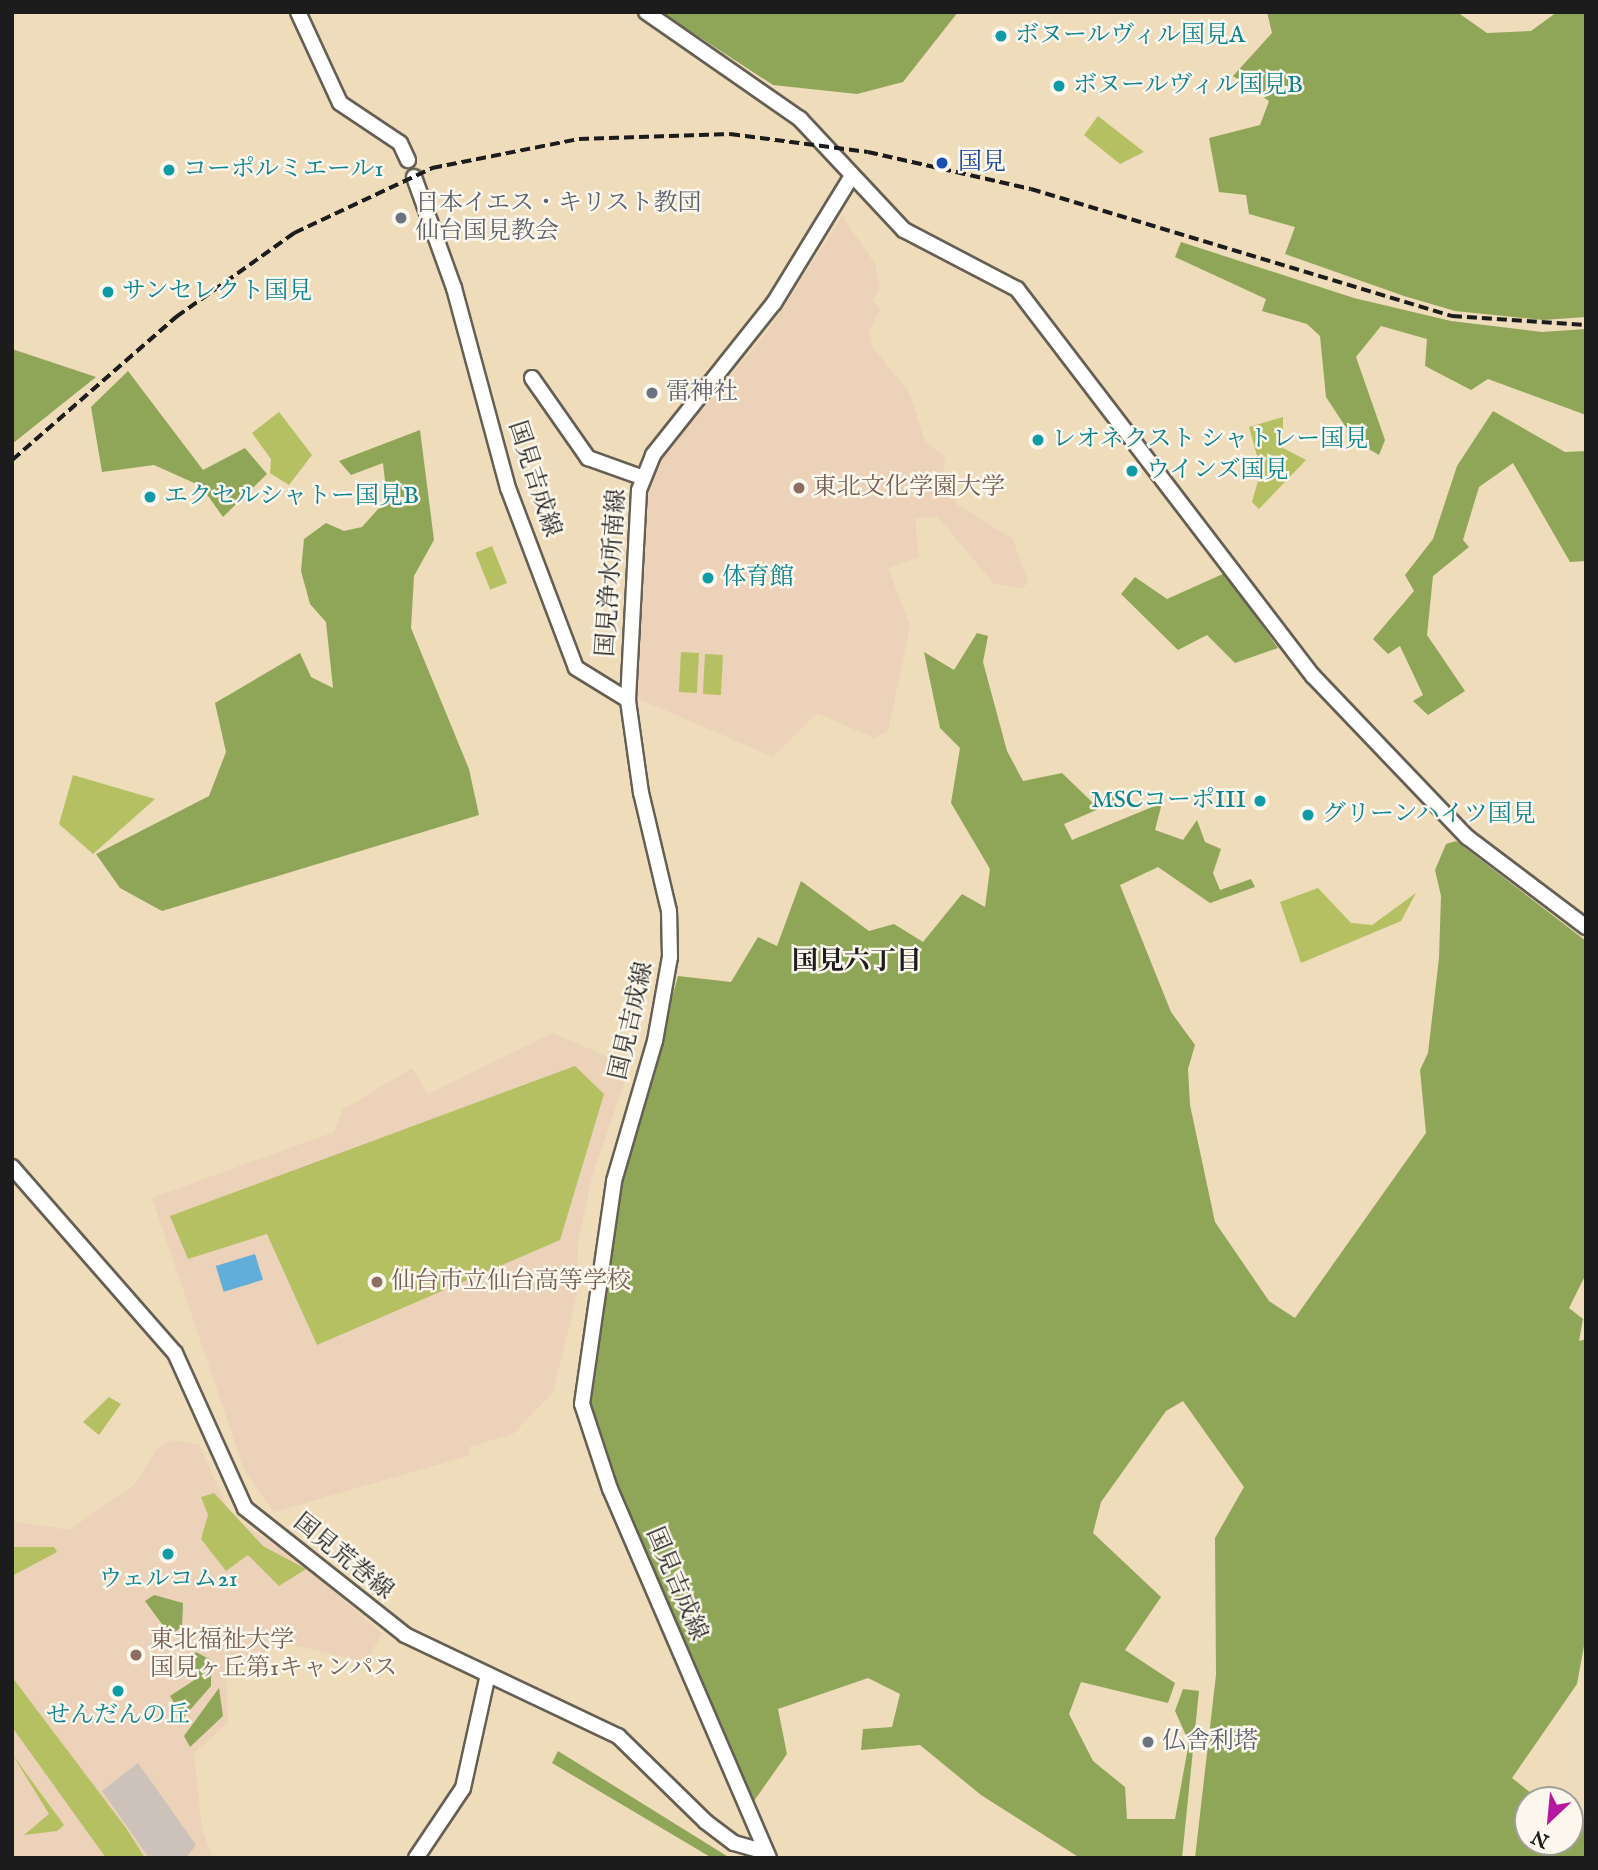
<!DOCTYPE html>
<html>
<head>
<meta charset="utf-8">
<style>
	body { margin:0 }
	#map { position:relative; width:1598px; height:1870px; overflow:hidden; background:#eedcba; font-family:"IM FELL English","Noto Serif JP",serif }
	div>[style] { position:absolute }
	[style*='--x'] { left:calc(var(--x)*1px); top:calc(var(--y)*1px); width:calc(var(--w)*1px); rotate:calc(var(--a)*1deg) }
	.built>* { inset:0; background:#ebd2b9 }
	.industrial>* { inset:0; background:#cdc2b9 }
	.green>* { inset:0; background:#b4c062; transform-origin:0 0 }
	.forest>* { inset:0; background:#8fa658 }
	.water>* { inset:0; background:#61aedb; transform-origin:0 0 }
	.roads { filter:drop-shadow(2px 0 #665f53) drop-shadow(-2px 0 #665f53) drop-shadow(0 2px #665f53) drop-shadow(0 -2px #665f53) }
	.secondary>* { height:14px; margin:-7px; padding:0 7px; transform-origin:7px; border-radius:7px; background:#fff }
	.rail>* { height:3.5px; margin-top:-1.75px; transform-origin:0; background:repeating-linear-gradient(90deg,#1c1c1c 0 10px,transparent 0 15px) }
	.dots>* { width:19px; height:19px; translate:-50% -50%; box-sizing:border-box; border:4px solid #fbf7ec; border-radius:50% }
	span { translate:-50% -50%; white-space:nowrap; text-align:center; line-height:1.15; -webkit-text-stroke:5px #fbf7ec; paint-order:stroke }
	.culture-label { font-size:24px; color:#0d838f }
	.left { translate:0 -50%; text-align:left }
	.right { translate:-100% -50%; text-align:right }
	.transit-label { font-size:24px; color:#164399 }
	.worship-label { font-size:24px; color:#5b616d }
	.street-label { font-size:24px; color:#1c1c1c }
	.education-label { font-size:24px; color:#785e54 }
	.neighbourhood-label { font-size:26px; color:#1c1c1c; font-weight:700 }
	.frame { position:absolute; inset:0; border:14px solid #1c1c1c; pointer-events:none }
	.north { position:absolute; left:1514px; top:1786px; width:70px; height:70px; box-sizing:border-box; background:#fbf7ec; border:2px solid #a29f99; border-radius:50%; rotate:206deg; font-size:19px; font-weight:700; line-height:28px; text-align:center; color:#1c1c1c }
	.north::after { content:''; display:block; margin:auto; width:24px; height:32px; background:#b5179e; clip-path:polygon(50% 0,100% 100%,50% 72%,0 100%) }
</style>
</head>
<body>
<div id="map">
	<div class="built">
		<div style="clip-path:polygon(842px 216px,875px 264px,880px 288px,872px 301px,880px 309px,869px 331px,873px 348px,909px 392px,925px 441px,945px 457px,943px 474px,956px 504px,1013px 539px,1028px 582px,1023px 588px,994px 584px,937px 516px,915px 519px,919px 557px,888px 568px,910px 626px,888px 731px,874px 738px,817px 713px,773px 757px,637px 698px,647px 494px,660px 461px,770px 328px)"></div>
		<div style="clip-path:polygon(553px 1033px,630px 1066px,593px 1173px,578px 1241px,577px 1294px,553px 1392px,513px 1434px,469px 1447px,468px 1456px,274px 1512px,245px 1472px,152px 1198px,334px 1132px,342px 1110px,412px 1068px,428px 1094px)"></div>
		<div style="clip-path:polygon(172px 1440px,199px 1445px,231px 1516px,301px 1562px,382px 1634px,365px 1663px,287px 1643px,226px 1669px,228px 1722px,194px 1754px,202px 1829px,213px 1858px,12px 1858px,12px 1521px,69px 1530px,134px 1485px,157px 1449px)"></div>
	</div>
	<div class="industrial">
		<div style="clip-path:polygon(138px 1763px,196px 1845px,186px 1858px,149px 1858px,102px 1791px)"></div>
	</div>
	<div class="green">
		<div style="clip-path:polygon(1098px 116px,1144px 152px,1120px 164px,1084px 135px)"></div>
		<div style="clip-path:polygon(279px 412px,312px 455px,289px 485px,270px 473px,271px 459px,252px 433px)"></div>
		<div style="clip-path:polygon(1283px 417px,1283px 448px,1306px 460px,1259px 509px,1252px 502px,1261px 470px,1249px 427px)"></div>
		<div style="left:492px;top:546px;width:40px;height:18px;rotate:68deg"></div>
		<div style="left:681px;top:652px;width:18px;height:40px;rotate:3deg"></div>
		<div style="left:705px;top:654px;width:18px;height:40px;rotate:3deg"></div>
		<div style="clip-path:polygon(73px 775px,155px 799px,93px 854px,59px 824px)"></div>
		<div style="clip-path:polygon(1318px 888px,1351px 923px,1372px 925px,1416px 893px,1401px 921px,1301px 963px,1280px 902px)"></div>
		<div style="clip-path:polygon(575px 1066px,604px 1094px,560px 1240px,317px 1345px,267px 1234px,188px 1259px,170px 1216px)"></div>
		<div style="clip-path:polygon(109px 1397px,121px 1404px,99px 1435px,83px 1422px)"></div>
		<div style="clip-path:polygon(214px 1493px,263px 1546px,306px 1569px,279px 1586px,248px 1555px,226px 1571px,201px 1539px,208px 1515px,201px 1497px)"></div>
		<div style="clip-path:polygon(12px 1547px,54px 1547px,57px 1552px,12px 1576px)"></div>
		<div style="clip-path:polygon(12px 1677px,126px 1828px,145px 1858px,106px 1858px,12px 1727px)"></div>
		<div style="clip-path:polygon(12px 1754px,64px 1825px,57px 1831px,24px 1835px,49px 1814px)"></div>
	</div>
	<div class="forest">
		<div style="clip-path:polygon(958px 12px,903px 82px,857px 94px,773px 85px,664px 14px)"></div>
		<div style="clip-path:polygon(1267px 12px,1457px 12px,1487px 33px,1531px 31px,1557px 12px,1586px 12px,1586px 317px,1543px 320px,1455px 311px,1404px 296px,1285px 254px,1295px 227px,1249px 214px,1246px 195px,1219px 192px,1209px 138px,1260px 125px,1269px 101px,1233px 76px,1272px 33px)"></div>
		<div style="clip-path:polygon(1181px 242px,1354px 298px,1451px 321px,1542px 332px,1586px 329px,1586px 415px,1488px 379px,1471px 390px,1425px 366px,1427px 339px,1381px 326px,1356px 357px,1385px 440px,1379px 455px,1355px 441px,1326px 397px,1320px 336px,1307px 324px,1262px 311px,1266px 299px,1175px 257px)"></div>
		<div style="clip-path:polygon(12px 349px,96px 377px,12px 444px)"></div>
		<div style="clip-path:polygon(128px 371px,203px 470px,245px 448px,267px 474px,223px 517px,201px 486px,154px 465px,102px 472px,91px 407px)"></div>
		<div style="clip-path:polygon(1493px 411px,1565px 452px,1586px 451px,1586px 561px,1570px 562px,1513px 463px,1479px 487px,1463px 540px,1469px 547px,1433px 576px,1427px 635px,1465px 691px,1428px 715px,1413px 701px,1423px 695px,1400px 646px,1388px 654px,1373px 639px,1414px 591px,1405px 575px,1433px 539px,1457px 466px)"></div>
		<div style="clip-path:polygon(420px 430px,434px 540px,414px 576px,411px 628px,469px 769px,479px 815px,162px 911px,120px 888px,96px 854px,209px 796px,226px 752px,215px 703px,300px 653px,311px 677px,333px 688px,326px 622px,310px 604px,301px 571px,304px 539px,326px 523px,344px 531px,362px 527px,387px 499px,383px 463px,351px 475px,339px 461px)"></div>
		<div style="clip-path:polygon(1225px 573px,1278px 648px,1235px 663px,1207px 635px,1178px 650px,1121px 594px,1135px 577px,1167px 599px)"></div>
		<div style="clip-path:polygon(977px 633px,988px 636px,983px 662px,1007px 751px,1023px 781px,1062px 773px,1093px 803px,1129px 791px,1131px 795px,1064px 824px,1072px 840px,1162px 803px,1155px 830px,1183px 840px,1197px 820px,1205px 842px,1221px 849px,1213px 873px,1220px 890px,1251px 879px,1255px 887px,1210px 903px,1158px 867px,1120px 885px,1171px 1012px,1195px 1045px,1188px 1069px,1190px 1105px,1215px 1222px,1269px 1301px,1295px 1318px,1426px 1133px,1420px 1070px,1428px 1053px,1439px 958px,1441px 896px,1435px 870px,1446px 844px,1456px 841px,1586px 941px,1586px 1274px,1569px 1308px,1583px 1319px,1579px 1341px,1586px 1339px,1586px 1635px,1577px 1684px,1512px 1778px,1540px 1800px,1528px 1800px,1528px 1842px,1548px 1842px,1555px 1852px,1570px 1842px,1580px 1820px,1586px 1825px,1586px 1858px,1195px 1858px,1216px 1675px,1215px 1538px,1244px 1487px,1183px 1401px,1166px 1411px,1101px 1502px,1093px 1533px,1161px 1597px,1125px 1650px,1175px 1683px,1168px 1703px,1081px 1682px,1069px 1714px,1093px 1761px,1125px 1787px,1127px 1819px,1175px 1819px,1189px 1742px,1175px 1711px,1183px 1689px,1199px 1691px,1182px 1858px,1080px 1858px,981px 1795px,920px 1745px,861px 1750px,863px 1729px,892px 1727px,900px 1694px,868px 1678px,778px 1709px,787px 1754px,754px 1801px,746px 1790px,596px 1437px,587px 1395px,620px 1182px,678px 976px,731px 982px,758px 937px,777px 946px,801px 881px,869px 931px,894px 924px,923px 942px,962px 894px,985px 907px,990px 869px,951px 803px,960px 748px,940px 728px,924px 652px,954px 670px)"></div>
		<div style="clip-path:polygon(154px 1595px,183px 1603px,182px 1627px,170px 1635px,145px 1601px)"></div>
		<div style="clip-path:polygon(196px 1652px,211px 1660px,211px 1686px,183px 1718px,170px 1696px,199px 1677px,187px 1660px)"></div>
		<div style="clip-path:polygon(219px 1688px,223px 1716px,190px 1747px,184px 1736px)"></div>
		<div style="clip-path:polygon(558px 1751px,730px 1858px,712px 1858px,552px 1763px)"></div>
	</div>
	<div class="water">
		<div style="left:255px;top:1254px;width:27px;height:41px;rotate:73deg"></div>
	</div>
	<div class="roads">
		<div class="secondary">
			<div style="--x:298;--y:12;--w:100;--a:65.2"></div>
			<div style="--x:340;--y:103;--w:72;--a:33.7"></div>
			<div style="--x:400;--y:143;--w:19;--a:65"></div>
			<div style="--x:646;--y:12;--w:188;--a:34.8"></div>
			<div style="--x:800;--y:119;--w:152;--a:46.9"></div>
			<div style="--x:904;--y:230;--w:127;--a:27.6"></div>
			<div style="--x:1017;--y:289;--w:487;--a:52.6"></div>
			<div style="--x:1313;--y:676;--w:223;--a:46.3"></div>
			<div style="--x:1467;--y:837;--w:149;--a:37.1"></div>
			<div style="--x:414;--y:177;--w:118;--a:70.2"></div>
			<div style="--x:454;--y:288;--w:207;--a:74.9"></div>
			<div style="--x:508;--y:488;--w:192;--a:69.3"></div>
			<div style="--x:576;--y:668;--w:61;--a:31.6"></div>
			<div style="--x:532;--y:378;--w:98;--a:55"></div>
			<div style="--x:588;--y:458;--w:56;--a:19.7"></div>
			<div style="--x:12;--y:1167;--w:247;--a:48.8"></div>
			<div style="--x:175;--y:1353;--w:170;--a:65.7"></div>
			<div style="--x:245;--y:1508;--w:204;--a:38.4"></div>
			<div style="--x:405;--y:1635;--w:236;--a:25.4"></div>
			<div style="--x:618;--y:1736;--w:123;--a:44.3"></div>
			<div style="--x:706;--y:1822;--w:35;--a:37"></div>
			<div style="--x:734;--y:1843;--w:33;--a:16"></div>
			<div style="--x:416;--y:1858;--w:84;--a:-56.1"></div>
			<div style="--x:463;--y:1788;--w:112;--a:-77.6"></div>
			<div style="--x:769;--y:1858;--w:402;--a:-113.3"></div>
			<div style="--x:610;--y:1489;--w:89;--a:-108.2"></div>
			<div style="--x:582;--y:1404;--w:225;--a:-81.8"></div>
			<div style="--x:614;--y:1181;--w:146;--a:-73.7"></div>
			<div style="--x:655;--y:1041;--w:85;--a:-79.9"></div>
			<div style="--x:670;--y:957;--w:46;--a:-91.2"></div>
			<div style="--x:669;--y:911;--w:121;--a:-103.3"></div>
			<div style="--x:641;--y:793;--w:94;--a:-98"></div>
			<div style="--x:628;--y:700;--w:210;--a:-87"></div>
			<div style="--x:639;--y:490;--w:38;--a:-68"></div>
			<div style="--x:653;--y:455;--w:194;--a:-51.5"></div>
			<div style="--x:774;--y:303;--w:145;--a:-58.5"></div>
		</div>
	</div>
	<div class="rail">
		<div style="--x:12;--y:460;--w:218;--a:-41.1"></div>
		<div style="--x:176;--y:317;--w:145;--a:-35.4"></div>
		<div style="--x:294;--y:233;--w:153;--a:-25.2"></div>
		<div style="--x:432;--y:168;--w:150;--a:-11.2"></div>
		<div style="--x:579;--y:139;--w:151;--a:-1.9"></div>
		<div style="--x:730;--y:134;--w:139;--a:7.4"></div>
		<div style="--x:868;--y:152;--w:167;--a:12.8"></div>
		<div style="--x:1031;--y:189;--w:440;--a:16.8"></div>
		<div style="--x:1452;--y:316;--w:134;--a:3.8"></div>
	</div>
	<div class="dots">
		<div style="left:1001px;top:36px;background:#0f9aa8"></div>
		<div style="left:1059px;top:86px;background:#0f9aa8"></div>
		<div style="left:942px;top:163px;background:#1a4fb4"></div>
		<div style="left:169px;top:170px;background:#0f9aa8"></div>
		<div style="left:401px;top:218px;background:#6b7280"></div>
		<div style="left:108px;top:292px;background:#0f9aa8"></div>
		<div style="left:652px;top:393px;background:#6b7280"></div>
		<div style="left:1038px;top:440px;background:#0f9aa8"></div>
		<div style="left:1132px;top:471px;background:#0f9aa8"></div>
		<div style="left:799px;top:488px;background:#8d6e63"></div>
		<div style="left:150px;top:497px;background:#0f9aa8"></div>
		<div style="left:708px;top:578px;background:#0f9aa8"></div>
		<div style="left:1260px;top:801px;background:#0f9aa8"></div>
		<div style="left:1308px;top:815px;background:#0f9aa8"></div>
		<div style="left:377px;top:1282px;background:#8d6e63"></div>
		<div style="left:168px;top:1554px;background:#0f9aa8"></div>
		<div style="left:136px;top:1655px;background:#8d6e63"></div>
		<div style="left:118px;top:1691px;background:#0f9aa8"></div>
		<div style="left:1148px;top:1742px;background:#6b7280"></div>
	</div>
	<div class="culture-label">
		<span class="left" style="left:1015px;top:36px">ボヌールヴィル国見A</span>
		<span class="left" style="left:1073px;top:86px">ボヌールヴィル国見B</span>
		<span class="left" style="left:183px;top:170px">コーポルミエール1</span>
		<span class="left" style="left:122px;top:292px">サンセレクト国見</span>
		<span class="left" style="left:1052px;top:440px">レオネクスト シャトレー国見</span>
		<span class="left" style="left:1146px;top:471px">ウインズ国見</span>
		<span class="left" style="left:164px;top:497px">エクセルシャトー国見B</span>
		<span class="left" style="left:722px;top:578px">体育館</span>
		<span class="right" style="left:1246px;top:801px">MSCコーポIII</span>
		<span class="left" style="left:1322px;top:815px">グリーンハイツ国見</span>
		<span style="left:168px;top:1580px">ウェルコム21</span>
		<span style="left:118px;top:1716px">せんだんの丘</span>
	</div>
	<div class="transit-label">
		<span class="left" style="left:958px;top:163px">国見</span>
	</div>
	<div class="worship-label">
		<span class="left" style="left:415px;top:218px">日本イエス・キリスト教団<br>仙台国見教会</span>
		<span class="left" style="left:666px;top:393px">雷神社</span>
		<span class="left" style="left:1162px;top:1742px">仏舎利塔</span>
	</div>
	<div class="street-label">
		<span style="left:534px;top:479px;rotate:72deg">国見吉成線</span>
		<span style="left:612px;top:573px;rotate:-86deg">国見浄水所南線</span>
		<span style="left:632px;top:1021px;rotate:-77deg">国見吉成線</span>
		<span style="left:343px;top:1557px;rotate:39deg">国見荒巻線</span>
		<span style="left:676px;top:1584px;rotate:67deg">国見吉成線</span>
	</div>
	<div class="education-label">
		<span class="left" style="left:813px;top:488px">東北文化学園大学</span>
		<span class="left" style="left:391px;top:1282px">仙台市立仙台高等学校</span>
		<span class="left" style="left:150px;top:1655px">東北福祉大学<br>国見ヶ丘第1キャンパス</span>
	</div>
	<div class="neighbourhood-label">
		<span style="left:857px;top:962px">国見六丁目</span>
	</div>
	<div class="frame"></div>
	<div class="north">N</div>
</div>
</body>
</html>
